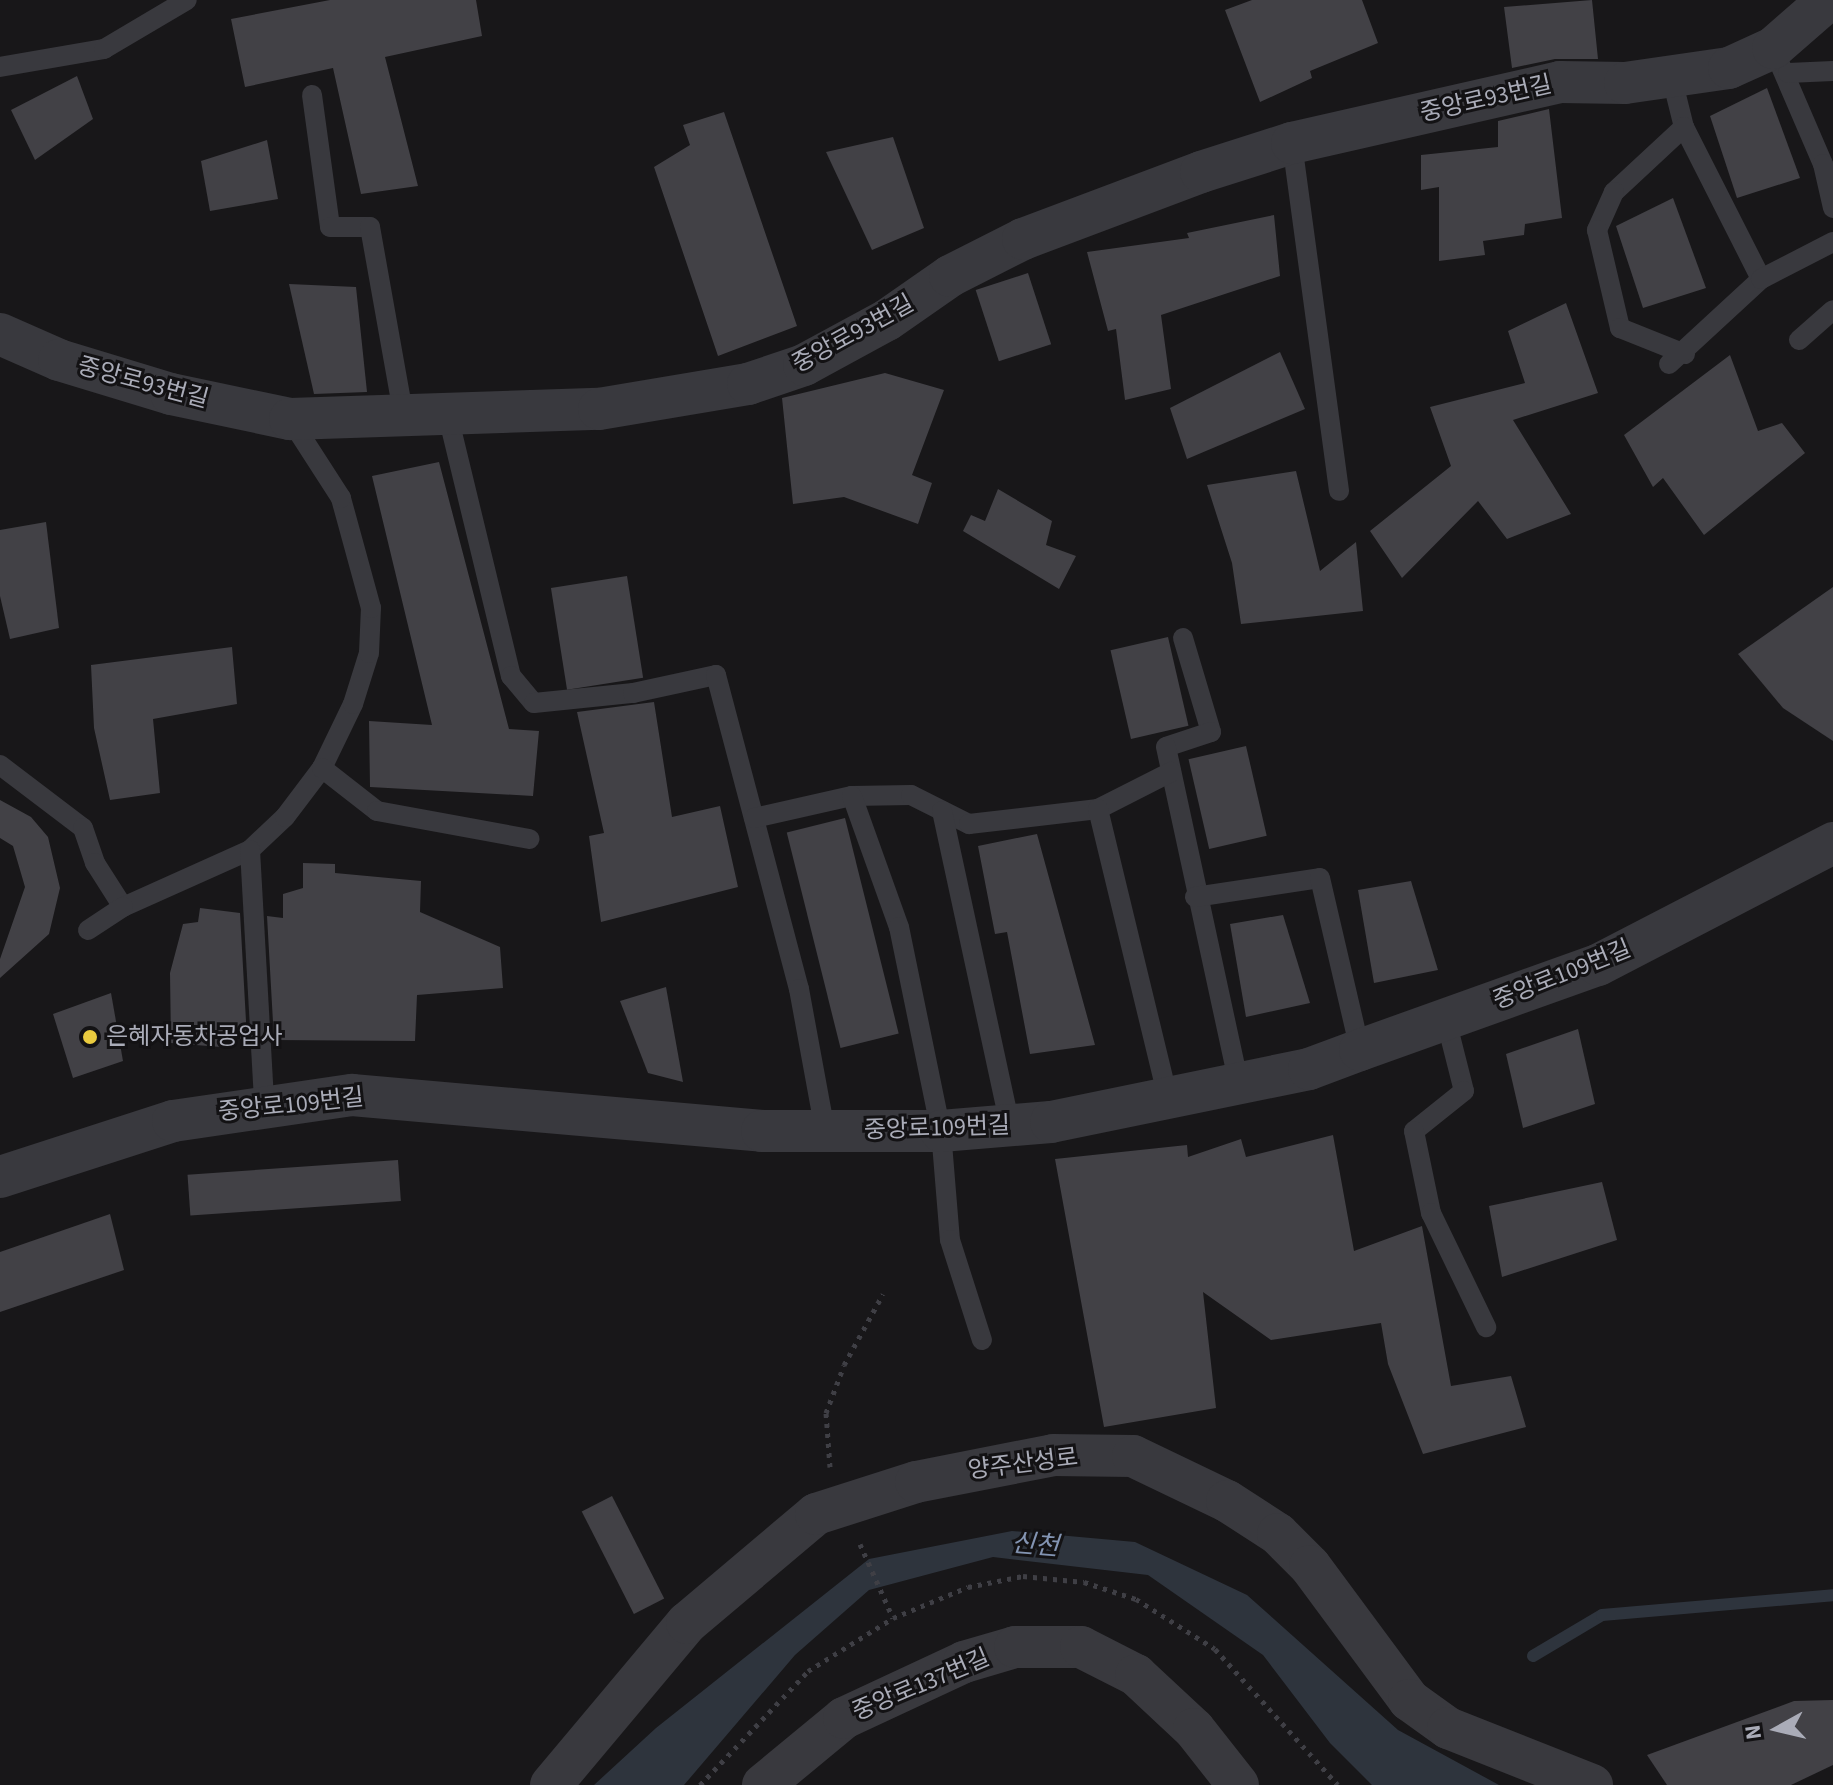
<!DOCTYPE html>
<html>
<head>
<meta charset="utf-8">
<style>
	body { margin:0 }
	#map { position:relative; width:1833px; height:1785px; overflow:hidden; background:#181719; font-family:"Source Sans 3","Noto Sans KR",sans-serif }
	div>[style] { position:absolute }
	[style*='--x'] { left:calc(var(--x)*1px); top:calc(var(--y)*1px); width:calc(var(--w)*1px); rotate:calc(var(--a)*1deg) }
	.water>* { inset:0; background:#2e343d }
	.stream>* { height:12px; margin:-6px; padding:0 6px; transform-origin:6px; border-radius:6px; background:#2e343d }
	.building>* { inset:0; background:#424146; transform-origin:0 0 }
	.path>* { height:5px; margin-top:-2.5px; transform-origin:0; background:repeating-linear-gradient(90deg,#3f3f45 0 4px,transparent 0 10px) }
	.service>* { height:20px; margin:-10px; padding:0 10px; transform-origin:10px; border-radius:10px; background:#39393e }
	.minor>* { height:42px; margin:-21px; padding:0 21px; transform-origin:21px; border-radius:21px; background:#39393e }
	.dots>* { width:22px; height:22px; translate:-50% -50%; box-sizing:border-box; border:4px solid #131214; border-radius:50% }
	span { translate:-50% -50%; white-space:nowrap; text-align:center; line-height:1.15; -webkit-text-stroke:6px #131214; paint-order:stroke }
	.street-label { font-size:24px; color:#aaacb8 }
	.poi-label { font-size:24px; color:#aaacb8 }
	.left { translate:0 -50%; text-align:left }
	.water-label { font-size:26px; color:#8394b2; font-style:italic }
	.north { position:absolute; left:1737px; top:1689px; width:80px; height:80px; -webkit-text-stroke:6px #131214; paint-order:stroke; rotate:262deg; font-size:22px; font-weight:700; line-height:32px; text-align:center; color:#aaacb8 }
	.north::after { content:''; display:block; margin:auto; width:28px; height:36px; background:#aaacb8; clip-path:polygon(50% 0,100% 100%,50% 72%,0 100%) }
</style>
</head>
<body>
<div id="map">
	<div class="water">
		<div style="clip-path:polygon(1012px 1531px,1135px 1542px,1247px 1595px,1398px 1730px,1499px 1785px,1372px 1785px,1330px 1743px,1263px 1655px,1148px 1575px,993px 1557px,869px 1590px,795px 1655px,684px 1785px,594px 1785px,656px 1728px,869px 1559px)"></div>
	</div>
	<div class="stream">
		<div style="--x:1533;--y:1656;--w:80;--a:-30.7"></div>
		<div style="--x:1602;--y:1615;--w:232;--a:-4.9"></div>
	</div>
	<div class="building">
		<div style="clip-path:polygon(330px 0,476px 0,482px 36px,385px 57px,418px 186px,361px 194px,333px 68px,245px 87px,231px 19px)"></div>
		<div style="clip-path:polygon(1252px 0,1362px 0,1378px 43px,1310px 71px,1312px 78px,1260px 102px,1225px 10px)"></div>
		<div style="clip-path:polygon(1592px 0,1598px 59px,1555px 59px,1512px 68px,1504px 7px)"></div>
		<div style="clip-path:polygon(77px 76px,93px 119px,35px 160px,11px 110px)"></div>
		<div style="clip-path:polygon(1767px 88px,1800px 178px,1737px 198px,1710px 116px)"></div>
		<div style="clip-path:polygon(1549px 109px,1562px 218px,1525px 224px,1524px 235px,1483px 241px,1485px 255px,1439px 261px,1439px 187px,1421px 190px,1421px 155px,1498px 147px,1498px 121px)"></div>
		<div style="clip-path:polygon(724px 112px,797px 326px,718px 356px,654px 167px,690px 145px,683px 125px)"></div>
		<div style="clip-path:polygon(893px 137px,924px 228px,872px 250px,826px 152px)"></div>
		<div style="clip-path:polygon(267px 140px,278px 199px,210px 211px,201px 161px)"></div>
		<div style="clip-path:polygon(1673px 198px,1706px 288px,1643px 308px,1616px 226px)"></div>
		<div style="clip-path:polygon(1274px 215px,1280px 276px,1161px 315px,1171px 389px,1125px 400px,1116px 329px,1108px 331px,1087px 252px,1189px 238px,1187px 233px)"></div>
		<div style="left:1028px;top:273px;width:75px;height:55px;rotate:72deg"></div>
		<div style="clip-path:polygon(289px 284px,356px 287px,367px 392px,314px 394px)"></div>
		<div style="clip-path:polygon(1566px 303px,1598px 393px,1513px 420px,1571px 514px,1507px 539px,1478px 501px,1402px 578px,1370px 531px,1451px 466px,1430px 407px,1525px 383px,1508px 331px)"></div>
		<div style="clip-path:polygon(1280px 352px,1305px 409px,1187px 459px,1170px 408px)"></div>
		<div style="clip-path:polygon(1730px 355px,1758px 431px,1782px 423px,1805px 453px,1704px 535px,1663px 478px,1653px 487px,1624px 435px)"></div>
		<div style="clip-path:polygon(885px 373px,944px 390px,912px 475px,932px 483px,918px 524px,844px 497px,793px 504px,782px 398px)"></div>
		<div style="clip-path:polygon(439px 462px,509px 729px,539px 731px,533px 796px,370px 787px,369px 721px,432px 725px,372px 476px)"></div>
		<div style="clip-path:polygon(1296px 471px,1320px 571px,1356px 542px,1363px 611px,1241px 624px,1232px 563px,1207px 485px)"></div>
		<div style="clip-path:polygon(998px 489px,1052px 521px,1046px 545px,1076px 556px,1059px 589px,963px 531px,971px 515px,985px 521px)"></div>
		<div style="clip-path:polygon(46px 522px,59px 628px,10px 639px,0 596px,0 530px)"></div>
		<div style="left:627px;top:576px;width:103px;height:77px;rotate:81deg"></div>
		<div style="clip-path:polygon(1833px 587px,1833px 741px,1783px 708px,1738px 654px)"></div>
		<div style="left:1168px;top:637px;width:91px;height:59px;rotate:77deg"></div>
		<div style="clip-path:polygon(232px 647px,237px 704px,153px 719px,160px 793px,110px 800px,94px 728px,91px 665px)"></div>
		<div style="clip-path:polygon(654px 702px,672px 817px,720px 806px,738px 887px,601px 922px,589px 836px,604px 833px,577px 712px)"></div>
		<div style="left:1246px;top:746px;width:92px;height:59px;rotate:77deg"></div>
		<div style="clip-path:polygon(0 800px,31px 817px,48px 837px,60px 888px,49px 934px,0 978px,0 959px,25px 887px,13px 846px,0 838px)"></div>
		<div style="left:845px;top:818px;width:222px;height:60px;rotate:76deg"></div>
		<div style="clip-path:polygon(1037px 834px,1095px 1045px,1030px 1054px,1007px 932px,995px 934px,978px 846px)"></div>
		<div style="clip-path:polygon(303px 863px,335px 864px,335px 873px,421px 881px,420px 912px,500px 947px,503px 988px,417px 995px,415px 1041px,274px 1040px,267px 916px,283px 918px,283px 894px,303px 888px)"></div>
		<div style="clip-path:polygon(1411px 881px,1438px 970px,1374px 983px,1358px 890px)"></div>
		<div style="clip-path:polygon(200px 908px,240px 913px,247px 1039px,232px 1039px,233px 1048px,171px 1043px,170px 973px,183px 924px,198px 922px)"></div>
		<div style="clip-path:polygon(1283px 915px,1310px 1003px,1246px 1017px,1230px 924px)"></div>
		<div style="clip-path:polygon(666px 987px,683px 1082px,648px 1073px,620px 1001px)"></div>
		<div style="clip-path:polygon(111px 993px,123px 1061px,73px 1078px,53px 1014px)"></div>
		<div style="clip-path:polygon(1578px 1029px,1595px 1104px,1523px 1128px,1506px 1054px)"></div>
		<div style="clip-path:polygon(1333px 1135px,1354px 1251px,1422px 1226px,1451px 1386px,1511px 1376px,1526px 1427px,1423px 1454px,1388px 1364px,1381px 1323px,1271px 1340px,1203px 1292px,1216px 1408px,1104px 1427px,1055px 1159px,1187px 1145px,1188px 1157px,1241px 1139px,1246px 1157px)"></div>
		<div style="left:398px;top:1160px;width:41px;height:211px;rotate:86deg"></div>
		<div style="clip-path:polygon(1602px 1182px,1617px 1240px,1502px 1277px,1489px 1206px)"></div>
		<div style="clip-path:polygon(110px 1214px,124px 1270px,0 1312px,0 1252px)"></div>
		<div style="left:612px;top:1496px;width:115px;height:34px;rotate:63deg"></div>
		<div style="clip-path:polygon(1833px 1700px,1833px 1765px,1791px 1785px,1667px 1785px,1647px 1755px,1794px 1701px)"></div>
	</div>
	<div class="path">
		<div style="--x:830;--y:1467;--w:54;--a:-94.2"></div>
		<div style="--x:826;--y:1413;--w:51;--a:-69.4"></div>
		<div style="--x:844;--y:1365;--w:81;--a:-61.2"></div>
		<div style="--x:860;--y:1544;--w:81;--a:66"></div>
		<div style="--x:700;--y:1785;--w:157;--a:-46.5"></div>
		<div style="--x:808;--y:1671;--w:100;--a:-31.9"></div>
		<div style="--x:893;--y:1618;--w:81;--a:-22.5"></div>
		<div style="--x:968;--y:1587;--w:56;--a:-11.3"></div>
		<div style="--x:1023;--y:1576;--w:61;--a:5.6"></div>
		<div style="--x:1084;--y:1582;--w:55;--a:18.1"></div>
		<div style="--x:1136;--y:1599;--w:93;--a:32.3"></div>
		<div style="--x:1215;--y:1649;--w:183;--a:47.9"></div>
	</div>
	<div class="service">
		<div style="--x:1773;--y:48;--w:126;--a:66.7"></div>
		<div style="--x:1823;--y:164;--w:45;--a:77.2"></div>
		<div style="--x:0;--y:67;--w:106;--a:-9.8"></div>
		<div style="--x:104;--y:49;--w:96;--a:-30.6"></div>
		<div style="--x:1788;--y:73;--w:45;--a:-2.5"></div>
		<div style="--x:1672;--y:79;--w:49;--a:76"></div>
		<div style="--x:1684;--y:127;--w:170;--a:63.1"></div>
		<div style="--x:312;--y:95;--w:133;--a:82.2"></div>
		<div style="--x:330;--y:227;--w:40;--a:0"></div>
		<div style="--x:370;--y:227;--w:193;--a:79.9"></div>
		<div style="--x:1684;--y:127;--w:96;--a:137.1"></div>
		<div style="--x:1614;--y:192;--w:42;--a:114.1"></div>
		<div style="--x:1597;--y:230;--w:101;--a:76.8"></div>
		<div style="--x:1620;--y:328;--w:70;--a:21.8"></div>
		<div style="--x:1292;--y:143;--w:351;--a:82.3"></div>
		<div style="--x:1799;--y:340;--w:45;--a:-41.4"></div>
		<div style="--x:1669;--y:364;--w:125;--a:-42.7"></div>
		<div style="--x:1761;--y:279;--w:81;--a:-27.2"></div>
		<div style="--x:448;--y:416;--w:268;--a:76.4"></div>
		<div style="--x:511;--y:676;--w:35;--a:50"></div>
		<div style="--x:534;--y:703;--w:100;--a:-5.8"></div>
		<div style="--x:633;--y:693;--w:85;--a:-12.2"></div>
		<div style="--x:716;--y:675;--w:325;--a:75.2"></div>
		<div style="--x:799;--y:989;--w:144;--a:79.6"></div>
		<div style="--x:1183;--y:638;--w:98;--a:73.4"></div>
		<div style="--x:1211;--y:732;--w:47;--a:161.6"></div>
		<div style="--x:1166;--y:747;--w:345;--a:77.8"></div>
		<div style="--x:0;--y:765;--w:104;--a:37.2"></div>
		<div style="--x:83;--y:828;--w:37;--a:71"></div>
		<div style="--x:95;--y:863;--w:52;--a:57.5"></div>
		<div style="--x:123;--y:907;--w:139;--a:-24.2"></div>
		<div style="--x:250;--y:850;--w:48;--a:-43.3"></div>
		<div style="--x:285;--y:817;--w:61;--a:-52.9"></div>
		<div style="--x:322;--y:768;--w:71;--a:-64.2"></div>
		<div style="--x:353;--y:704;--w:53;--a:-72.6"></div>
		<div style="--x:369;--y:653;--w:45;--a:-87.5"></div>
		<div style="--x:371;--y:608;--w:114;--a:-105.3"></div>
		<div style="--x:341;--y:498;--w:94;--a:-122.8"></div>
		<div style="--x:322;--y:768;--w:70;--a:38"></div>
		<div style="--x:377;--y:811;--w:155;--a:10.4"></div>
		<div style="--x:852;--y:796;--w:59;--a:-1"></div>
		<div style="--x:911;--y:795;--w:65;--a:26.6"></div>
		<div style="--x:969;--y:824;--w:130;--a:-6.6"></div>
		<div style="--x:1098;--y:809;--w:82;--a:-26.9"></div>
		<div style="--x:1098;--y:809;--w:298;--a:76.4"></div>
		<div style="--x:942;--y:811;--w:322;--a:77.8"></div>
		<div style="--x:754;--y:818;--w:100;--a:-12.7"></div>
		<div style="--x:852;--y:796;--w:139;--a:70.3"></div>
		<div style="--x:899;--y:927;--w:208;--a:78.4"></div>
		<div style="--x:941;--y:1131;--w:109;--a:85.3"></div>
		<div style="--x:950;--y:1240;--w:105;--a:72.3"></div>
		<div style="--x:250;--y:850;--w:253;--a:86.8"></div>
		<div style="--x:1195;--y:897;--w:126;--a:-8.6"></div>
		<div style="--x:1320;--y:878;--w:177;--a:76.9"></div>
		<div style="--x:88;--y:930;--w:42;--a:-33.3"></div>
		<div style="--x:1446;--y:1020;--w:73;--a:75.8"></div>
		<div style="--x:1464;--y:1091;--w:64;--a:141.3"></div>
		<div style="--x:1414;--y:1131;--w:84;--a:78.3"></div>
		<div style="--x:1431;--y:1213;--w:127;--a:64.2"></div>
	</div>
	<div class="minor">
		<div style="--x:0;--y:334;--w:64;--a:23.8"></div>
		<div style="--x:59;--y:360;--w:117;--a:16.9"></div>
		<div style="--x:171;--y:394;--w:122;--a:11.9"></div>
		<div style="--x:290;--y:419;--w:309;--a:-1.9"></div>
		<div style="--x:599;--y:409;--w:151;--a:-9.5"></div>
		<div style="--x:748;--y:384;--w:59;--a:-18.7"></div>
		<div style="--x:804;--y:365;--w:94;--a:-28.5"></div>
		<div style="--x:887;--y:320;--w:77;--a:-34.9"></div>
		<div style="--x:950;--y:276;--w:82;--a:-26.9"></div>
		<div style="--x:1023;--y:239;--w:190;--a:-20.6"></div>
		<div style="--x:1201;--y:172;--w:96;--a:-17.7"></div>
		<div style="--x:1292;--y:143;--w:275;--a:-12.8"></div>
		<div style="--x:1560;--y:82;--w:65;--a:0.9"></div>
		<div style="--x:1625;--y:83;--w:105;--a:-8.2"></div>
		<div style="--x:1729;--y:68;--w:48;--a:-24.4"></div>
		<div style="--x:1773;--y:48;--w:73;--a:-41.1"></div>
		<div style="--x:0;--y:1177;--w:182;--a:-17.9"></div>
		<div style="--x:173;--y:1121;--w:181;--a:-8.3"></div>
		<div style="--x:352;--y:1095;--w:412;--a:5"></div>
		<div style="--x:762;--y:1131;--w:179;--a:0"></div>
		<div style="--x:941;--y:1131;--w:110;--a:-4.7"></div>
		<div style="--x:1051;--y:1122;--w:263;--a:-11.6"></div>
		<div style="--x:1309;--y:1069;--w:54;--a:-20.4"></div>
		<div style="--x:1360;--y:1050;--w:253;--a:-19.7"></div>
		<div style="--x:1598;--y:965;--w:265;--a:-27.4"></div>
		<div style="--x:551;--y:1785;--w:212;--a:-50"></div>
		<div style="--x:687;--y:1623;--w:169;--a:-40.2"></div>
		<div style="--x:816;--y:1514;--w:105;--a:-17.7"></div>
		<div style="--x:916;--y:1482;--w:140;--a:-11.1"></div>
		<div style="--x:1053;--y:1455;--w:80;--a:0.7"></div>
		<div style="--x:1133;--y:1456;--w:104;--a:25.6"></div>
		<div style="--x:1227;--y:1501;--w:61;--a:32.9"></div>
		<div style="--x:1278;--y:1534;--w:45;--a:45"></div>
		<div style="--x:1310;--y:1566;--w:167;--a:53.5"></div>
		<div style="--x:1409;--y:1700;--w:48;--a:35.7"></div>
		<div style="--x:1448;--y:1728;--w:155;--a:21.6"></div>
		<div style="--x:763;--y:1785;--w:105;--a:-39.6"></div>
		<div style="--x:844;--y:1718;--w:132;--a:-25"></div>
		<div style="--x:964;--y:1662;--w:53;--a:-16.4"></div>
		<div style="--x:1015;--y:1647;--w:66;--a:0"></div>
		<div style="--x:1081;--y:1647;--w:62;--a:27"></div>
		<div style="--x:1136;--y:1675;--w:79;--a:43"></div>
		<div style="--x:1194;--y:1729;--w:71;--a:51.8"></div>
	</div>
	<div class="dots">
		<div style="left:90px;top:1037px;background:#eacb3f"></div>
	</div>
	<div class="street-label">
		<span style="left:1486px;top:99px;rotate:-13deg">중앙로93번길</span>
		<span style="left:853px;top:334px;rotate:-29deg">중앙로93번길</span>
		<span style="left:143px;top:383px;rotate:15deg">중앙로93번길</span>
		<span style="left:1562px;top:975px;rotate:-22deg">중앙로109번길</span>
		<span style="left:291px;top:1105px;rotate:-6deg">중앙로109번길</span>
		<span style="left:937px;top:1128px;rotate:-2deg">중앙로109번길</span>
		<span style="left:1023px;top:1464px;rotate:-7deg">양주산성로</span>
		<span style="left:921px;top:1685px;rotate:-23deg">중앙로137번길</span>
	</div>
	<div class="poi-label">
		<span class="left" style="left:106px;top:1037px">은혜자동차공업사</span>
	</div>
	<div class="water-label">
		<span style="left:1035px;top:1545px;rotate:5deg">신천</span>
	</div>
	<div class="north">N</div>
</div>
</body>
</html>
